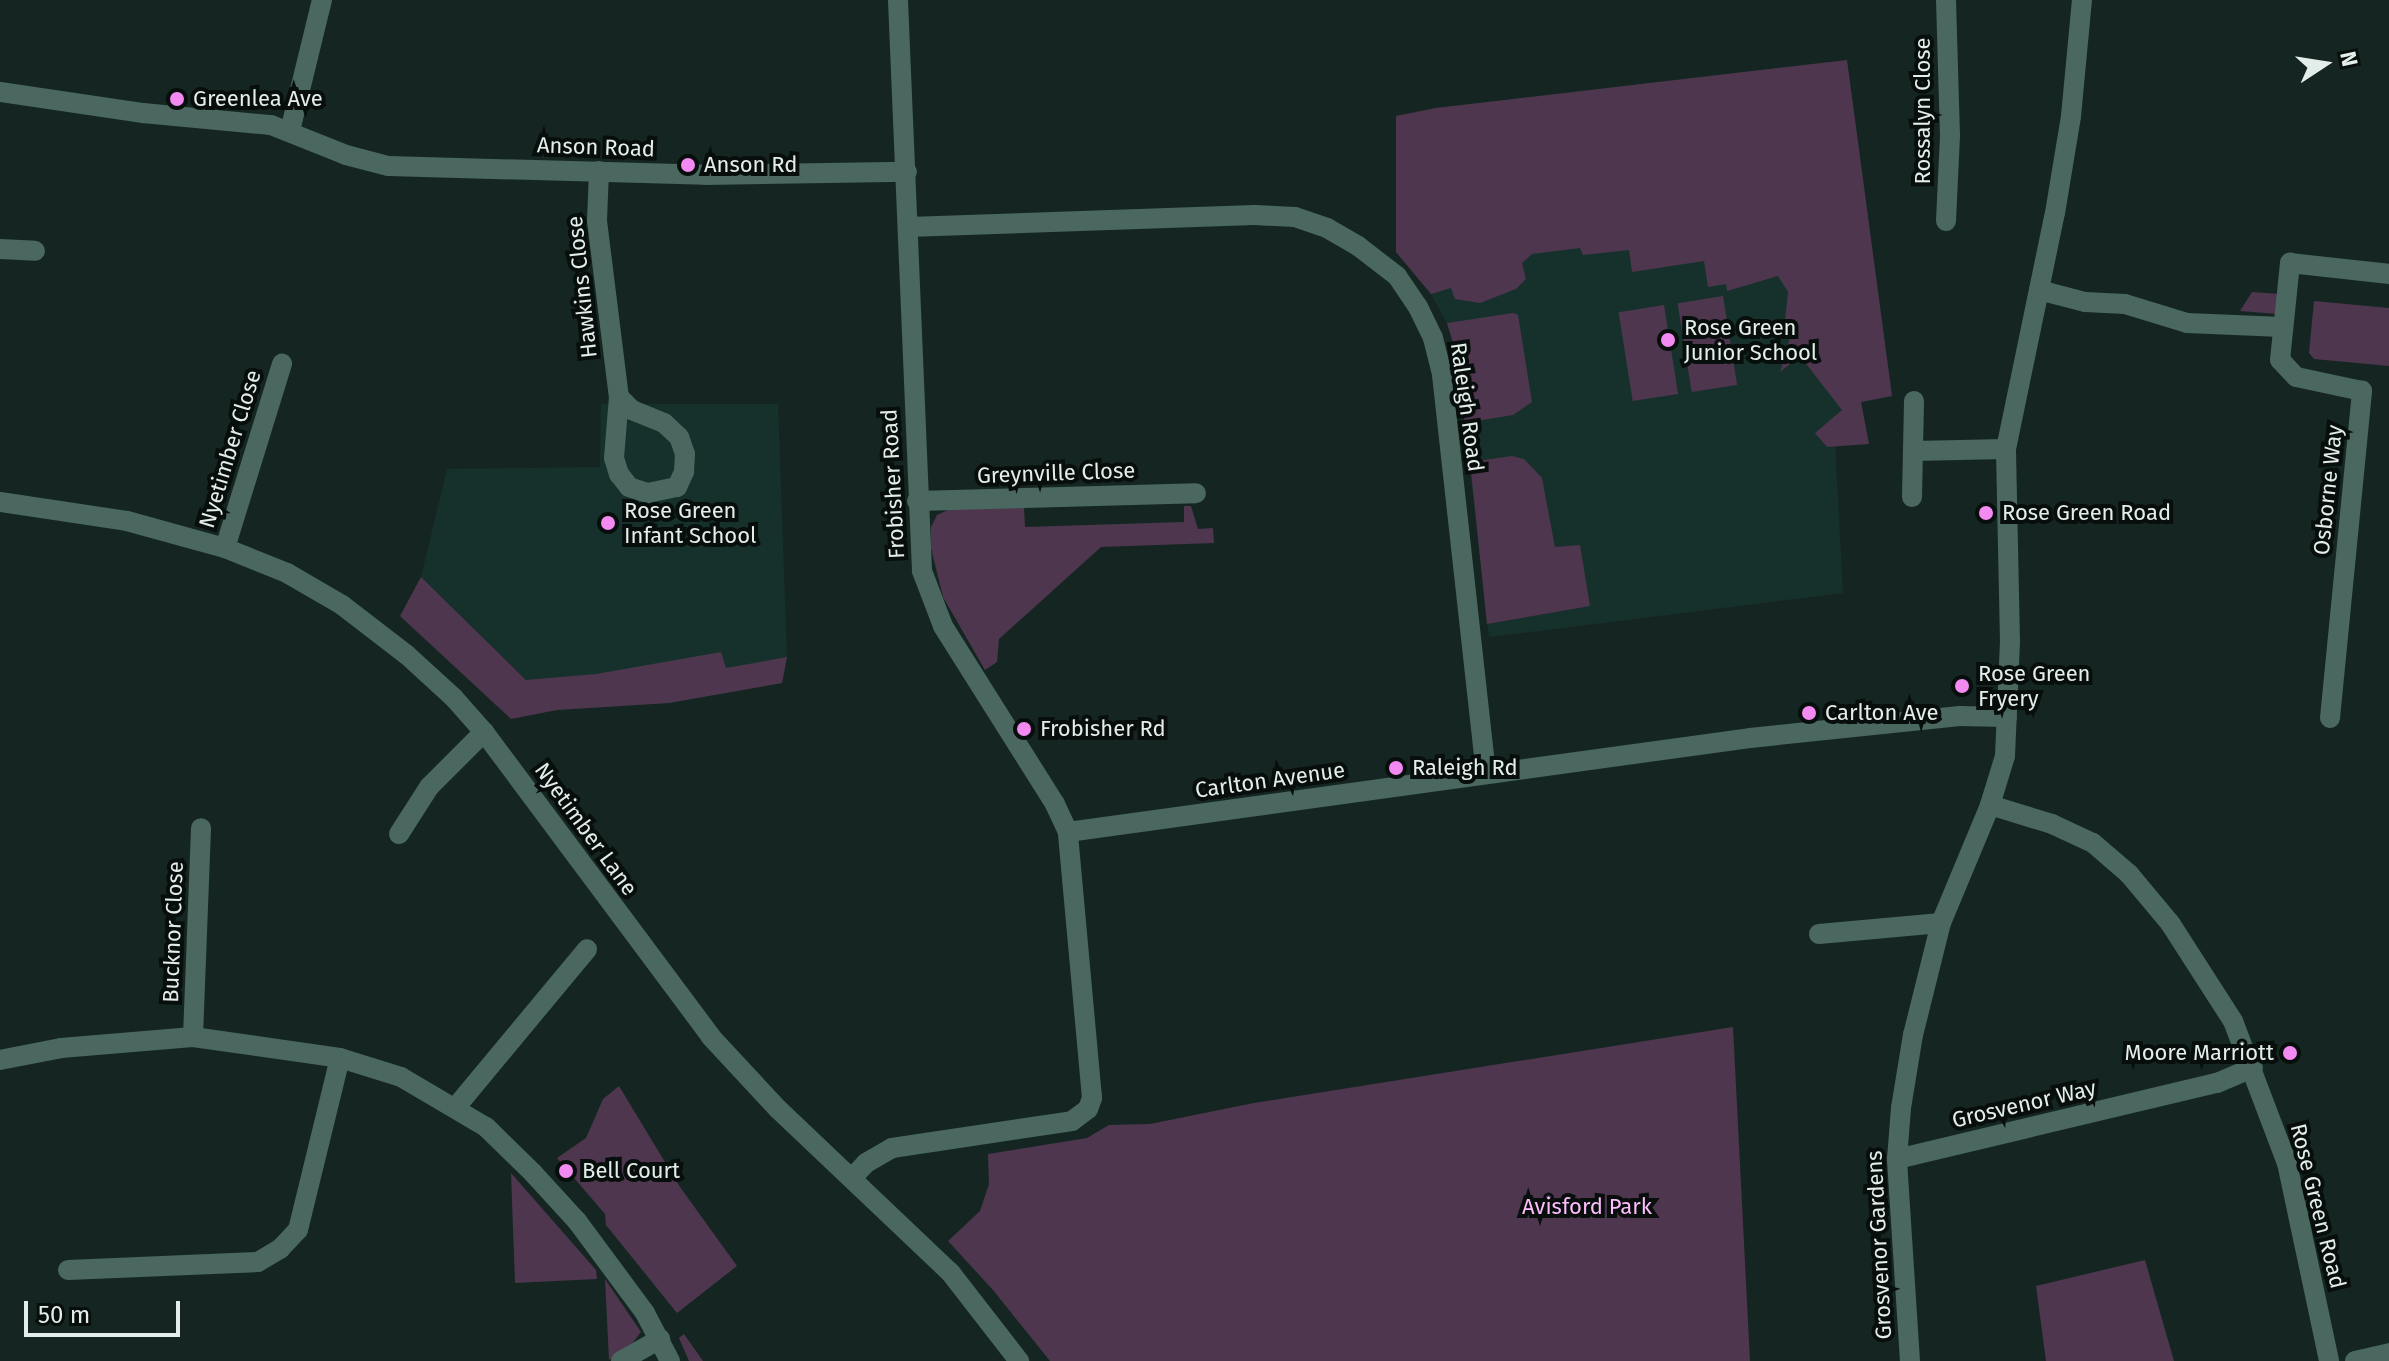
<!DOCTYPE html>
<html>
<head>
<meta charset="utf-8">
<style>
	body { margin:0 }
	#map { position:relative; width:2389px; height:1361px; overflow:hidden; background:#152622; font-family:"Fira Sans",sans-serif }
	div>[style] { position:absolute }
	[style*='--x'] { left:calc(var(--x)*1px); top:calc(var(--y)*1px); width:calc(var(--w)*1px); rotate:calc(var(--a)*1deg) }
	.built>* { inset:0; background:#16312b }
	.green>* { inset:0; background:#4e364e; transform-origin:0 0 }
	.minor>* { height:20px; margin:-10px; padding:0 10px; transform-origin:10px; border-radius:10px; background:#4a6760 }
	.tertiary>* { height:20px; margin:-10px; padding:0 10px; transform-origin:10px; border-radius:10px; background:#4a6760 }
	.dots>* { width:22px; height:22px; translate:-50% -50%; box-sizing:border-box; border:4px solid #070e0c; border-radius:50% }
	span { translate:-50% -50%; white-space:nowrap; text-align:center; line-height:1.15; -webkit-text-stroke:8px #070e0c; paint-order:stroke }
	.poi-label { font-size:22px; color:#e3eeeb }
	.left { translate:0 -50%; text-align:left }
	.right { translate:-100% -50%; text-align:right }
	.street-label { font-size:22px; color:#e3eeeb }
	.park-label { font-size:22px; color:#fdbcfb }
	.north { position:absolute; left:2285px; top:24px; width:80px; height:80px; -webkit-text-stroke:6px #070e0c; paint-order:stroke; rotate:78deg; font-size:22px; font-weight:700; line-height:32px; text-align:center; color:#e3eeeb }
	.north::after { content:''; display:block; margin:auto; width:28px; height:36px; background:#e3eeeb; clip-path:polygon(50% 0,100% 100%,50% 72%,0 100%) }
	.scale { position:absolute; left:24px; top:1301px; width:156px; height:36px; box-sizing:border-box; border:4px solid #e3eeeb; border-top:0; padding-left:10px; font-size:24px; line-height:28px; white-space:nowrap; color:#e3eeeb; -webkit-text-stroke:6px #070e0c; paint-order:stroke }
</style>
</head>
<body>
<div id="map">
	<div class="built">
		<div style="clip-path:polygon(1847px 60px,1892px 396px,1861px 402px,1869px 444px,1835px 444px,1843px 593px,1489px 637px,1457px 356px,1447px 323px,1431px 294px,1396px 252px,1396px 116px,1436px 108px)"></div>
		<div style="clip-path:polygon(601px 404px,778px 404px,787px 657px,782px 683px,669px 703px,557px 710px,421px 577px,447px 469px,600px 467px)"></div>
	</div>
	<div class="green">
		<div style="clip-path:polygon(1847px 60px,1892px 396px,1861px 402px,1869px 444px,1827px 447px,1815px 433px,1842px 410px,1800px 356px,1780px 372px,1792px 331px,1785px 321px,1788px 292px,1778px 276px,1727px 291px,1726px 284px,1708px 287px,1704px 261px,1632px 272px,1629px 250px,1583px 255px,1580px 248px,1532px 254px,1522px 263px,1526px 279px,1516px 289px,1480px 303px,1455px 299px,1451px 288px,1431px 294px,1396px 252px,1396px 116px,1436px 108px)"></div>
		<div style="clip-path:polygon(2252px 292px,2280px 294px,2278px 314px,2240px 311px)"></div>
		<div style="left:1723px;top:296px;width:90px;height:46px;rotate:81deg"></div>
		<div style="clip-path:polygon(2314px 301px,2389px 308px,2389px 366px,2314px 359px,2309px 353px)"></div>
		<div style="left:1664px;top:305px;width:90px;height:46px;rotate:81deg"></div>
		<div style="clip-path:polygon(1513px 313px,1518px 315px,1532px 402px,1513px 415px,1465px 423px,1457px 356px,1447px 323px)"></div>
		<div style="clip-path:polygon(1512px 456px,1524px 459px,1542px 478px,1555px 547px,1580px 545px,1590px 606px,1487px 624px,1470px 462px)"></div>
		<div style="clip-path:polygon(1184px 506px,1191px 506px,1198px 529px,1213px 528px,1214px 543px,1101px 547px,999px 639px,997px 662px,985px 670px,943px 597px,931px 548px,931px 527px,937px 515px,950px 509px,1024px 507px,1025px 527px,1184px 522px)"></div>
		<div style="clip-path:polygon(421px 577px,526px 680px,596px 674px,721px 652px,726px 668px,787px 657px,782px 683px,669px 703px,557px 710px,511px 719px,400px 616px)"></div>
		<div style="clip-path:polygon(1733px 1027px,1750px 1361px,1050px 1361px,993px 1290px,948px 1241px,980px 1211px,989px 1184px,988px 1154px,1087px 1138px,1109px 1125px,1150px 1124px,1254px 1103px)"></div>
		<div style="clip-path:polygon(619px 1086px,680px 1187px,737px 1266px,677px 1313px,606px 1225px,605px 1214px,557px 1158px,586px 1138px,603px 1099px)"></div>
		<div style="clip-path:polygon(511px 1173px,596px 1270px,597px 1279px,515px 1283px)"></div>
		<div style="clip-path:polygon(2145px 1260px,2174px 1361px,2046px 1361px,2036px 1286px)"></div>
		<div style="clip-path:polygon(605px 1279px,641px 1332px,628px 1349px,609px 1360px)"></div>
		<div style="clip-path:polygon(684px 1334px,703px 1361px,689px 1361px,679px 1338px)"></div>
	</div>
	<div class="minor">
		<div style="--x:0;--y:92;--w:145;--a:8.4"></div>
		<div style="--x:143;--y:113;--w:129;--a:5.4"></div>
		<div style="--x:271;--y:125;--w:81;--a:21.8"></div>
		<div style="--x:346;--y:155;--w:43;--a:14.7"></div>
		<div style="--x:388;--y:166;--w:317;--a:1.6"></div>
		<div style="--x:705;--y:175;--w:202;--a:-0.9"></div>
		<div style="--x:290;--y:131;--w:135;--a:-76.3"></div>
		<div style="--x:599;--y:171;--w:50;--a:92.3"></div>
		<div style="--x:597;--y:221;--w:177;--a:82.9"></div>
		<div style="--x:619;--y:397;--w:61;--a:94.7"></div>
		<div style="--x:614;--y:458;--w:17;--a:73"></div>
		<div style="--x:619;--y:474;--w:16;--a:52"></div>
		<div style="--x:629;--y:487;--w:20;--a:18"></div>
		<div style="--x:648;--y:493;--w:30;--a:-12"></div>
		<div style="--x:677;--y:487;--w:17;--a:-65"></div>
		<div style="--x:684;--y:472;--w:18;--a:-87"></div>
		<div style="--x:685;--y:454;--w:18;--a:-109"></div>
		<div style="--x:679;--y:437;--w:21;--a:-137"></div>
		<div style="--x:664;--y:423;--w:35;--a:-158"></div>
		<div style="--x:632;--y:410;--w:18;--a:-135"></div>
		<div style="--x:1946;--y:221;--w:86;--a:-87.3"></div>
		<div style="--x:1950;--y:135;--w:135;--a:-91.7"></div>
		<div style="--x:908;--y:227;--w:346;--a:-2"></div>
		<div style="--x:1254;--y:215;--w:41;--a:2.8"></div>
		<div style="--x:1295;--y:217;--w:34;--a:19"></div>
		<div style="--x:1327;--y:228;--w:36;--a:30"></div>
		<div style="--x:1358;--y:246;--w:49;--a:37.6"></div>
		<div style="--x:1397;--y:276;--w:37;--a:56"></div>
		<div style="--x:1418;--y:307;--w:34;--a:64"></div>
		<div style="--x:1433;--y:338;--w:38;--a:76"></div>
		<div style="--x:1442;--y:375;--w:398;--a:83.7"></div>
		<div style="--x:0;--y:249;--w:35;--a:3"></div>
		<div style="--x:2039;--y:290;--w:48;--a:14.6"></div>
		<div style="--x:2085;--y:302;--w:40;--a:2.9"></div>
		<div style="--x:2125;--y:304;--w:65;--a:17"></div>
		<div style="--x:2187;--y:323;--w:95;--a:2.4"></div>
		<div style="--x:1913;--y:451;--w:93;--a:-1.2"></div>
		<div style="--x:1912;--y:497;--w:96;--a:-88.8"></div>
		<div style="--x:917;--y:501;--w:279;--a:-1.6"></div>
		<div style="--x:225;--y:548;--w:193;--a:-72.8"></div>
		<div style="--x:2330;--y:718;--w:329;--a:-84.4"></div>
		<div style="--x:2362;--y:391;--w:67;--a:-168"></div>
		<div style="--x:2296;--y:377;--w:23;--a:-133"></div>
		<div style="--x:2280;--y:360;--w:98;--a:-84.1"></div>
		<div style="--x:2290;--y:263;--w:100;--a:6.3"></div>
		<div style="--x:1068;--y:832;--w:688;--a:-7.85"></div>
		<div style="--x:1750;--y:738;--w:211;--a:-6"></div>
		<div style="--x:1960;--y:716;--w:47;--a:1.2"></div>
		<div style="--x:399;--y:834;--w:56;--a:-57.4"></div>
		<div style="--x:429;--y:787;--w:78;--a:-45"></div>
		<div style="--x:1819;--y:934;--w:122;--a:-5.2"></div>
		<div style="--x:193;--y:1037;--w:209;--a:-87.8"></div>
		<div style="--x:0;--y:1060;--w:62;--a:-11.1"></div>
		<div style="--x:61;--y:1048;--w:132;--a:-4.8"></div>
		<div style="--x:193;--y:1037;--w:148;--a:8.1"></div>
		<div style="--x:340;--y:1058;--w:64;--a:17.3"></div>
		<div style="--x:401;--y:1077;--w:99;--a:30.5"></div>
		<div style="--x:486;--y:1127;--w:66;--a:44.4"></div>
		<div style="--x:533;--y:1173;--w:65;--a:47.5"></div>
		<div style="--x:577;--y:1221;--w:114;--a:53.5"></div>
		<div style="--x:645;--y:1313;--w:54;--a:62.5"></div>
		<div style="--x:456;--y:1107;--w:205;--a:-50.3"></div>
		<div style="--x:1897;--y:1159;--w:329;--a:-13.4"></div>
		<div style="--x:2217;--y:1083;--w:39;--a:-23"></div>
		<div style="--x:853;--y:1177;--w:19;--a:-47"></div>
		<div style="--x:866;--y:1163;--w:30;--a:-30"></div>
		<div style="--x:892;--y:1148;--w:182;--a:-8.5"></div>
		<div style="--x:1072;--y:1121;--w:20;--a:-37"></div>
		<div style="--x:1088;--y:1109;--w:12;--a:-70"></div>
		<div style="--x:1092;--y:1098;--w:267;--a:-95.2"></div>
		<div style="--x:1068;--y:832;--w:31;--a:-115"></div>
		<div style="--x:1055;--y:804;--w:210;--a:-122.2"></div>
		<div style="--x:943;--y:626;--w:59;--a:-110.9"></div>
		<div style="--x:922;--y:571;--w:572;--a:-92.41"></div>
		<div style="--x:68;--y:1270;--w:190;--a:-2.4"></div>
		<div style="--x:258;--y:1262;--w:26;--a:-31"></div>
		<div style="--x:280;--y:1249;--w:26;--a:-47"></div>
		<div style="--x:298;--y:1230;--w:177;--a:-76.3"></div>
		<div style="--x:621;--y:1361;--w:45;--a:-29.4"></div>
		<div style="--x:2355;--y:1361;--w:35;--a:-13"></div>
	</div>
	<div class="tertiary">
		<div style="--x:0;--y:502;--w:128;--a:8.5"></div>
		<div style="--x:127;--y:521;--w:102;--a:15.4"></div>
		<div style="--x:225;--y:548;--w:67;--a:22"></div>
		<div style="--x:287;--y:573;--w:64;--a:30.2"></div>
		<div style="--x:342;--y:605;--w:82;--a:37.6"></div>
		<div style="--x:407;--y:655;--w:64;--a:42.5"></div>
		<div style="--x:454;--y:698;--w:45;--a:48.6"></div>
		<div style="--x:484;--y:732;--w:380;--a:53.3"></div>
		<div style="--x:711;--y:1037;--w:98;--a:47.1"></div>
		<div style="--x:778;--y:1109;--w:237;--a:43.5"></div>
		<div style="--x:950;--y:1272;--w:113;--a:52.2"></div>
		<div style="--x:1990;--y:805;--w:65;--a:17"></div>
		<div style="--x:2052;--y:824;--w:45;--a:24.9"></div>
		<div style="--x:2093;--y:843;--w:48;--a:40.7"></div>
		<div style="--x:2129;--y:874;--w:64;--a:50.1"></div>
		<div style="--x:2170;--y:923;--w:117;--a:57.3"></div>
		<div style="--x:2233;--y:1021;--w:152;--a:69.2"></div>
		<div style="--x:2287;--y:1163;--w:202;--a:78"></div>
		<div style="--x:1910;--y:1361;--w:202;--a:-93.7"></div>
		<div style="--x:1897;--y:1159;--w:51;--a:-85.5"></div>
		<div style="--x:1901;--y:1108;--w:74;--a:-80.7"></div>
		<div style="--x:1913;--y:1035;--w:115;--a:-76"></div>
		<div style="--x:1941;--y:923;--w:128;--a:-67.4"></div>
		<div style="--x:1990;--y:805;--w:51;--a:-73"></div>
		<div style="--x:2005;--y:756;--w:114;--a:-87.5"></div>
		<div style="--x:2010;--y:642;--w:193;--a:-91.2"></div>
		<div style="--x:2006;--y:449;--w:241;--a:-78.3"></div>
		<div style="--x:2055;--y:213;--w:98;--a:-80.6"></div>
		<div style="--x:2071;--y:116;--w:117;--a:-84.6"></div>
	</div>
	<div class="dots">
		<div style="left:177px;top:99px;background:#f38af2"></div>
		<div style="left:688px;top:165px;background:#f38af2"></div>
		<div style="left:1668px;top:340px;background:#f38af2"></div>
		<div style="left:1986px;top:513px;background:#f38af2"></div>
		<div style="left:608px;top:523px;background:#f38af2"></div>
		<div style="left:1962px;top:686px;background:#f38af2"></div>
		<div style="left:1809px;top:713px;background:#f38af2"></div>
		<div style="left:1024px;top:729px;background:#f38af2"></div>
		<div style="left:1396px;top:768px;background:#f38af2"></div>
		<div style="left:2290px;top:1053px;background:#f38af2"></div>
		<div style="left:566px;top:1171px;background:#f38af2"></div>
	</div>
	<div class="poi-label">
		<span class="left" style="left:193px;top:99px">Greenlea Ave</span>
		<span class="left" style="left:704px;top:165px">Anson Rd</span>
		<span class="left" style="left:1684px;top:340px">Rose Green<br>Junior School</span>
		<span class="left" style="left:624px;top:523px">Rose Green<br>Infant School</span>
		<span class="left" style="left:2002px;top:513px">Rose Green Road</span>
		<span class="left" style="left:1978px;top:686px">Rose Green<br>Fryery</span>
		<span class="left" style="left:1825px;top:713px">Carlton Ave</span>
		<span class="left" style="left:1040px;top:729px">Frobisher Rd</span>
		<span class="left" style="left:1412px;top:768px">Raleigh Rd</span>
		<span class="right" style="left:2274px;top:1053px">Moore Marriott</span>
		<span class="left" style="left:582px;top:1171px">Bell Court</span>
	</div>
	<div class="street-label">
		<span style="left:1923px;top:111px;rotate:-90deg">Rossalyn Close</span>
		<span style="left:596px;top:147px;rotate:2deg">Anson Road</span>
		<span style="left:582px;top:287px;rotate:-96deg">Hawkins Close</span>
		<span style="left:1467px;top:407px;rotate:82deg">Raleigh Road</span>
		<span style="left:230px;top:449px;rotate:-73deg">Nyetimber Close</span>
		<span style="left:1056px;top:473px;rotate:-2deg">Greynville Close</span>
		<span style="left:893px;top:484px;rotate:-93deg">Frobisher Road</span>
		<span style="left:2328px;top:490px;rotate:-84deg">Osborne Way</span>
		<span style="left:1270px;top:780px;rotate:-8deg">Carlton Avenue</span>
		<span style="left:586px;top:829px;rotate:54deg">Nyetimber Lane</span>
		<span style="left:173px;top:932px;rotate:-88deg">Bucknor Close</span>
		<span style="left:2024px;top:1104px;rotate:-13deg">Grosvenor Way</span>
		<span style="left:2318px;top:1206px;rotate:76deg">Rose Green Road</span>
		<span style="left:1879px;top:1245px;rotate:-93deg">Grosvenor Gardens</span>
	</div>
	<div class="park-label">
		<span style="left:1587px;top:1207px">Avisford Park</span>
	</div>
	<div class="north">N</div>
	<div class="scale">50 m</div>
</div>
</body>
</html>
